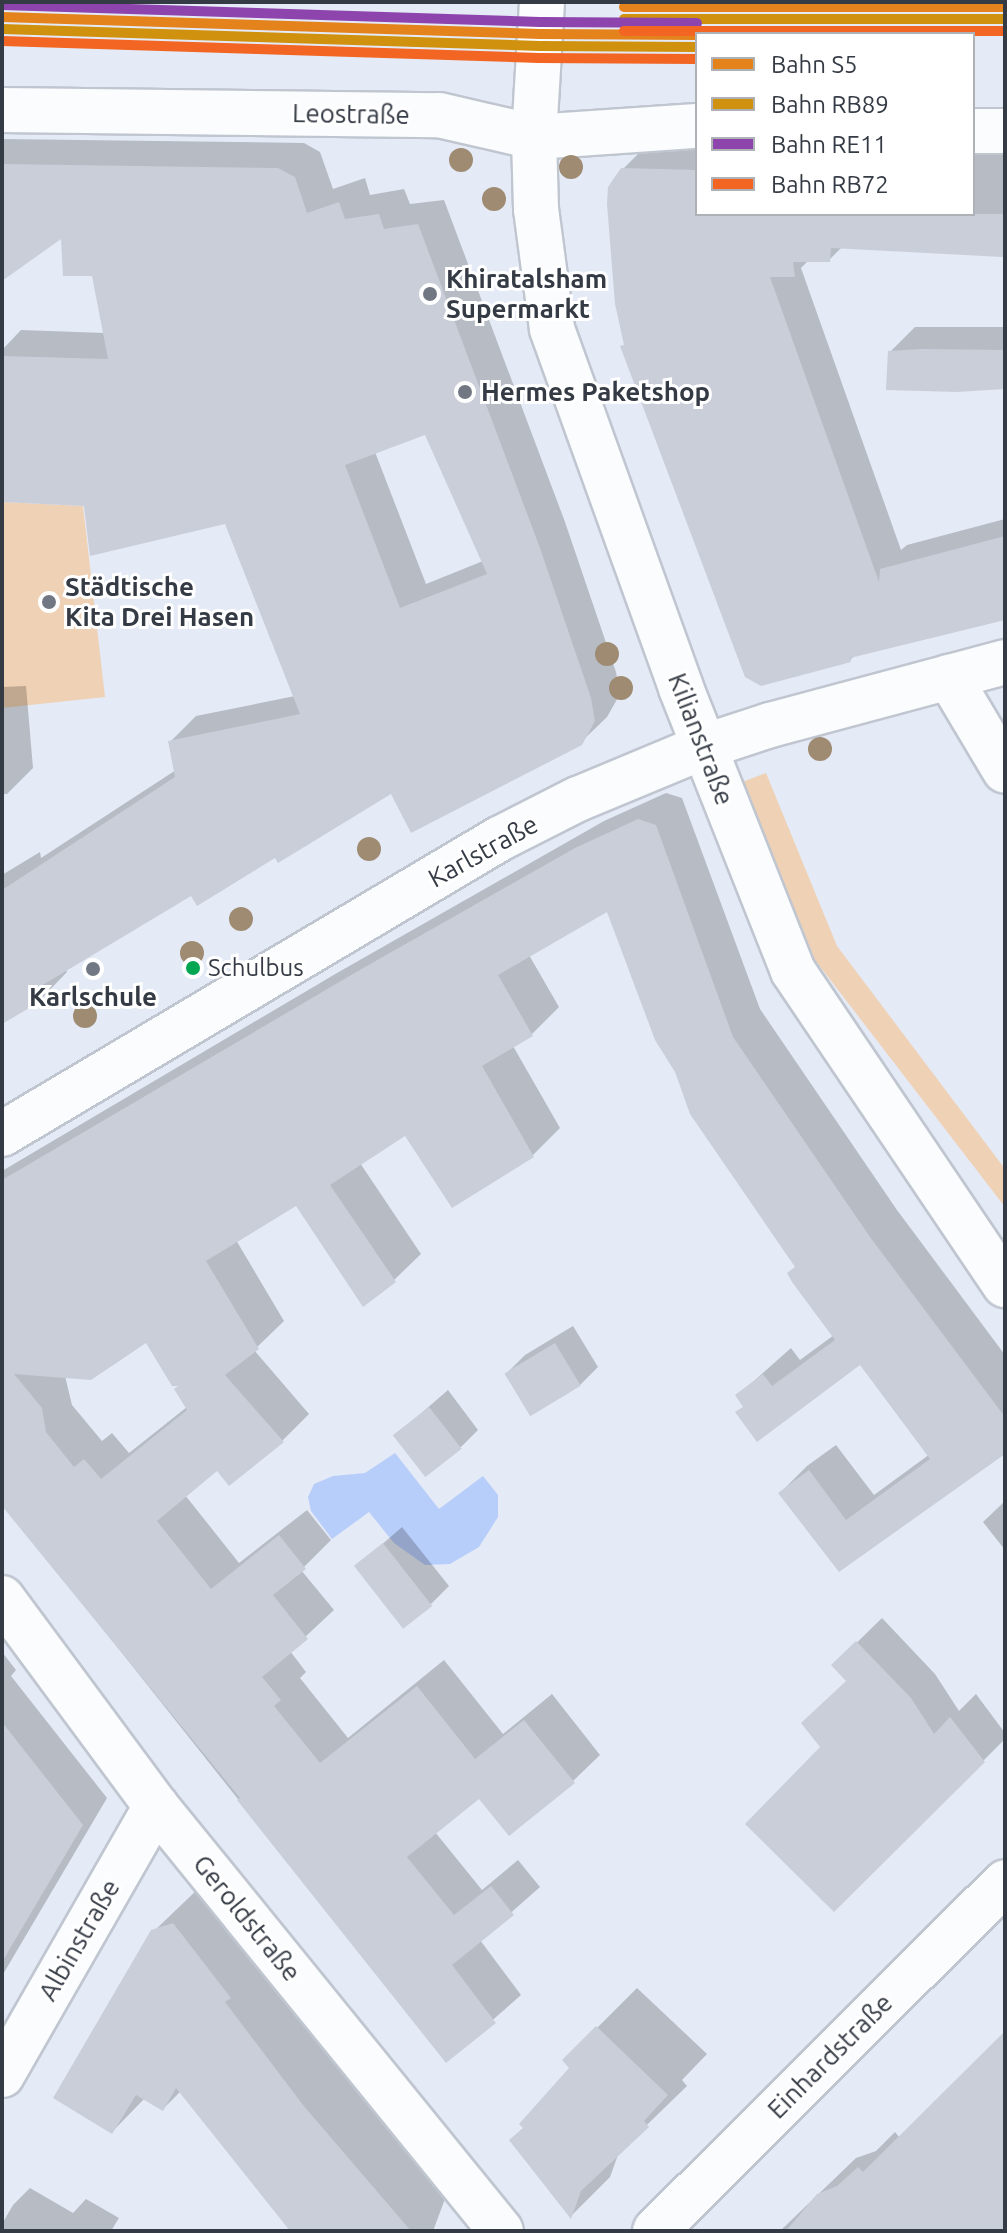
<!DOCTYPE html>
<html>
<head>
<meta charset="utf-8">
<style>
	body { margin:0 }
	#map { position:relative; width:1007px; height:2233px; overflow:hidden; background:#e4eaf6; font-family:Ubuntu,sans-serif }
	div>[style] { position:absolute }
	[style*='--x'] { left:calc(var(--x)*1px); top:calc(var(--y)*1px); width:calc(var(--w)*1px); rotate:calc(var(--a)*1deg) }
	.green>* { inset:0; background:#efd1b5 }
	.water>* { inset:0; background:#b8cefa }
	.shadow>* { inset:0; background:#0003 }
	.building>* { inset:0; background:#caced9; transform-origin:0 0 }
	.roads { filter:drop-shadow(2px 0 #c0c6d0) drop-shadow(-2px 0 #c0c6d0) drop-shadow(0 2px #c0c6d0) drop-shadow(0 -2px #c0c6d0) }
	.minor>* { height:44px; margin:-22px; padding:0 22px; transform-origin:22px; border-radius:22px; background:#fbfcfe }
	.rail-1>* { height:10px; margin:-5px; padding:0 5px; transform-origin:5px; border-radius:5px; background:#e4821c }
	.rail-2>* { height:10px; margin:-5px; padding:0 5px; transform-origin:5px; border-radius:5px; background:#d0910e }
	.rail-3>* { height:10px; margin:-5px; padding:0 5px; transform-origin:5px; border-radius:5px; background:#8e44ad }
	.rail-4>* { height:10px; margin:-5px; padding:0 5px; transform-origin:5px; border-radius:5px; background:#f26522 }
	.trees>* { width:24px; height:24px; margin:-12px; border-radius:50%; background:#9f8b72 }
	.dots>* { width:22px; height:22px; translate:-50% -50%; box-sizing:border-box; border:4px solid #fff; border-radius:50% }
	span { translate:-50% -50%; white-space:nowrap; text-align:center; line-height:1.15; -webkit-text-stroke:6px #fff; paint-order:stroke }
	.bus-label { font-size:24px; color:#353b45 }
	.left { translate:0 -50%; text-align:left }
	.street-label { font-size:26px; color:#353b45 }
	.poi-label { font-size:26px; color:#353b45; font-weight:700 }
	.frame { position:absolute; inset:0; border:4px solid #353b45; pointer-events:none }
	.legend { position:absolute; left:695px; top:32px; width:280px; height:184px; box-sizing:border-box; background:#fff; border:2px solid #aeb1b5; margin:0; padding:10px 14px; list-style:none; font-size:24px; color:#353b45 }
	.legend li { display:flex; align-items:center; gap:16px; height:40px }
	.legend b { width:40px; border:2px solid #aeb1b5 }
</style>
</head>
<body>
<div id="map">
	<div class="green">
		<div style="clip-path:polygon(2px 502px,83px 506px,105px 697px,2px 708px)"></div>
		<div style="clip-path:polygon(766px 773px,837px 946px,1005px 1169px,1005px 1207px,815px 960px,742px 782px)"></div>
	</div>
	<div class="water">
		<div style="clip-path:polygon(395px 1453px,439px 1509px,483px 1476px,498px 1495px,498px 1517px,479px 1547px,450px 1564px,425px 1565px,394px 1543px,369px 1512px,332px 1539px,311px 1511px,308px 1497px,314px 1484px,333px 1476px,365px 1473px)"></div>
	</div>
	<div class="shadow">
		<div style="clip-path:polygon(evenodd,2px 139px,304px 143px,320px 152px,333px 189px,365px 178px,370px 195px,404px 189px,410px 204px,444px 200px,565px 522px,616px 672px,620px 694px,607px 717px,580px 743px,391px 791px,275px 856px,191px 893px,65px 969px,67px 972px,42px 998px,2px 1022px,2px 875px,40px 852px,41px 858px,176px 770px,170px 742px,196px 716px,295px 696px,226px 522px,86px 504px,2px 500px,2px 350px,21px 330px,105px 333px,94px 274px,63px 235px,2px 276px,2px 139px,426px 433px,483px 561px,426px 584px,375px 452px,426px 433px)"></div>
		<div style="clip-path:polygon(648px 144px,697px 145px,697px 214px,973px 214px,973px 151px,1005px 152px,1005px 255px,842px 247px,829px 260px,809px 260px,801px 268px,901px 550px,907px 545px,1005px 519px,1005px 617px,855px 655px,850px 660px,626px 343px,623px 169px)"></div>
		<div style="clip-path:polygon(915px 327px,1005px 327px,1005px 387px,890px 352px)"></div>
		<div style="clip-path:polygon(26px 686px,33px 768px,7px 794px,2px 794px,2px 687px)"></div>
		<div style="clip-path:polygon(evenodd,666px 793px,682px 798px,760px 1009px,897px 1210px,1005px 1355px,1005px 1451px,839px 1569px,780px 1493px,807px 1466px,836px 1445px,874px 1495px,930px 1454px,861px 1362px,745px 1405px,738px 1395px,791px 1348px,800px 1360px,834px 1335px,609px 909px,529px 955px,559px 1007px,532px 1034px,513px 1046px,560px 1128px,533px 1155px,453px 1205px,406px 1133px,360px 1163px,421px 1254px,394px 1280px,296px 1204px,236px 1240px,284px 1321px,254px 1350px,309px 1414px,282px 1441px,217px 1468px,185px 1495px,239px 1563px,307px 1510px,331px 1540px,301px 1570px,334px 1610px,290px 1651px,306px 1672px,300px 1678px,348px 1738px,444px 1660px,503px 1734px,552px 1694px,600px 1755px,573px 1781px,480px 1796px,435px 1832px,482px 1890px,518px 1860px,540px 1887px,480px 1940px,521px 1995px,446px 2061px,2px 1502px,2px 1171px,337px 973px,604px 821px,666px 793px,147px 1340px,182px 1385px,187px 1407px,129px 1453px,112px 1433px,102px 1441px,72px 1405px,65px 1376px,147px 1340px)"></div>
		<div style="clip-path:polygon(573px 1326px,598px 1367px,580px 1385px,507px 1373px,525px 1355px)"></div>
		<div style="clip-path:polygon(448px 1390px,478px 1430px,461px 1447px,396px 1435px)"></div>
		<div style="clip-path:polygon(1005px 1501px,1005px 1550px,983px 1522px)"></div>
		<div style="clip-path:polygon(402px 1527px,449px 1586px,431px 1604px,356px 1567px)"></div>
		<div style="clip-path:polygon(882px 1618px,935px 1674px,959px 1711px,976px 1694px,1005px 1733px,1005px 1739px,834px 1910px,823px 1747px,848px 1680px,834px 1665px)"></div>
		<div style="clip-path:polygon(2px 1652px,16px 1670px,11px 1676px,107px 1798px,2px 1976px)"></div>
		<div style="clip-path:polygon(201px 1886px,451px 2183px,433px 2231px,293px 2231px,181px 2091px,163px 2109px,145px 2098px,112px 2132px,153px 1932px)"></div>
		<div style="clip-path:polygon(637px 1988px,707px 2054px,682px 2080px,687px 2086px,619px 2152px,610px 2177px,571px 2216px,525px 2127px,572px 2067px,565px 2060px)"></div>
		<div style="clip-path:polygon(1005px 2034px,1005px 2231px,780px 2231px,856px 2158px,876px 2151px,895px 2132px,900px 2138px)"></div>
		<div style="clip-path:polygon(30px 2188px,73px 2213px,86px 2199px,119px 2218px,111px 2231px,2px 2231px,2px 2224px,13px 2205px)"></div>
	</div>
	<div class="building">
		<div style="clip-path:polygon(evenodd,2px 164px,278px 168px,295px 177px,307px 213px,339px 202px,345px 219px,379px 214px,384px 229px,418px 224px,540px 548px,591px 698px,595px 721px,582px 745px,411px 833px,391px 794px,278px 863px,275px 858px,197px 906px,191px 896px,36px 989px,43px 1000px,2px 1024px,2px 890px,175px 777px,168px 741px,300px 714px,225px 524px,90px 556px,84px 506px,2px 502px,2px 356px,108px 359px,92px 276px,63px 276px,61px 239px,2px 281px,2px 164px,425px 435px,487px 574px,400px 608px,345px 465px,425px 435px)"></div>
		<div style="clip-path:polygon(621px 168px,697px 170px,697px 214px,1003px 214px,1003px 257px,831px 248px,830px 262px,793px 262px,795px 277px,770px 277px,879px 582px,880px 569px,1005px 536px,1005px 620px,850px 658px,851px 662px,761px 686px,745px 677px,620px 346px,624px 345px,615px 304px,607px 204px,608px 187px)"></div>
		<div style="clip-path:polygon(920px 349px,1005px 350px,1005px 389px,957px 392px,886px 390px,888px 351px)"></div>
		<div style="clip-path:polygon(evenodd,638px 819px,656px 825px,733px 1037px,870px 1237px,1005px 1417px,1005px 1454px,839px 1572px,778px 1493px,809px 1470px,846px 1520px,930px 1459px,860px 1365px,757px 1442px,735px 1412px,743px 1407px,735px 1395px,763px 1374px,772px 1386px,835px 1340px,792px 1282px,787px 1273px,795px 1267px,690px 1114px,675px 1072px,655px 1040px,607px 912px,498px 975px,533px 1036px,482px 1066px,534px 1157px,452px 1208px,405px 1136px,330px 1185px,396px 1282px,363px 1307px,296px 1206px,206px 1261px,259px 1349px,225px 1375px,284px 1442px,229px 1486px,217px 1471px,157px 1521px,211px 1589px,279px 1535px,306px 1569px,273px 1595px,308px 1639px,262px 1677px,281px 1700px,274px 1706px,320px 1763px,417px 1686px,475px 1759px,524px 1720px,575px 1783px,509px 1836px,479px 1799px,407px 1857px,454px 1915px,491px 1886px,514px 1915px,452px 1965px,496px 2023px,446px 2063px,237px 1800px,240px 1798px,2px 1506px,2px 1180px,358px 971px,575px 848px,638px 819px,146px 1343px,172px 1386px,178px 1386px,174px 1389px,187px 1410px,101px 1479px,84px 1459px,74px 1467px,46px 1432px,42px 1408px,14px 1374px,91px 1380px,146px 1343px)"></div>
		<div style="left:555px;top:1343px;width:50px;height:59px;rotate:59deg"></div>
		<div style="left:429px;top:1407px;width:53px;height:46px;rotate:52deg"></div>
		<div style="left:383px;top:1543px;width:80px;height:37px;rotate:52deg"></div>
		<div style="clip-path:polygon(856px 1641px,911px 1698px,934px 1734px,950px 1717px,985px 1762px,834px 1912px,745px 1824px,820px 1747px,801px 1723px,846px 1681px,831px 1665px)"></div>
		<div style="clip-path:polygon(2px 1722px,83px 1825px,2px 1962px)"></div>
		<div style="clip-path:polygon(173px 1923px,231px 1998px,225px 2002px,303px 2105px,411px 2231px,290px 2231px,176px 2088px,163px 2111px,136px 2095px,112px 2134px,53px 2098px,151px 1930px)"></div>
		<div style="clip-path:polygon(596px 2026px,668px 2095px,644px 2121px,649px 2127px,581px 2191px,571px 2219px,509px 2140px,523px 2128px,519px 2124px,569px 2068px,562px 2060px)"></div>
		<div style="clip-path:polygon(1005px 2031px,1005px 2231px,786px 2231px,817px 2194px,837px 2186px,858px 2167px,863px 2172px)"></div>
	</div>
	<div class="roads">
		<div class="minor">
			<div style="--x:542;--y:2;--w:135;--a:93.4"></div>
			<div style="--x:534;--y:137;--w:72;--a:88.4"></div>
			<div style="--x:536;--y:209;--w:121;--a:82.4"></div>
			<div style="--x:552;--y:329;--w:381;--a:70.2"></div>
			<div style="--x:681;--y:688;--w:304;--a:68.4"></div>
			<div style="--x:793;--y:971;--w:379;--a:56"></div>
			<div style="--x:2;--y:110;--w:437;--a:0.7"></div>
			<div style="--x:439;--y:115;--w:98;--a:13"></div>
			<div style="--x:534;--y:137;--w:163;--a:-3.9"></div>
			<div style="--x:973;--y:131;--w:32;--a:0"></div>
			<div style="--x:949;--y:677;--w:109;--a:59.2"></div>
			<div style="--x:2;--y:1134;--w:578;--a:-30.69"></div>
			<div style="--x:499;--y:839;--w:89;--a:-26.9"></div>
			<div style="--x:578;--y:799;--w:135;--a:-22.6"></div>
			<div style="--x:703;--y:747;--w:71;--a:-18.2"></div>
			<div style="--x:770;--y:725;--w:243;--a:-15"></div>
			<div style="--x:2;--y:1598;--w:259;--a:53.5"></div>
			<div style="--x:156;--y:1806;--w:547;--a:50.93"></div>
			<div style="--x:2;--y:2075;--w:310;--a:-60.2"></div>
			<div style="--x:655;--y:2231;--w:494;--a:-44.9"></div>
		</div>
	</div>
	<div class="rail-1">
		<div style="--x:624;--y:7;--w:381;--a:0"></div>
		<div style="--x:2;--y:17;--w:538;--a:1.81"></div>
		<div style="--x:540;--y:34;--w:157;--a:0.4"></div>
	</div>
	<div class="rail-2">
		<div style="--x:624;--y:19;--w:381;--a:0"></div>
		<div style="--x:2;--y:29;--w:538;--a:1.81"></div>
		<div style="--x:540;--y:46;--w:157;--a:0.4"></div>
	</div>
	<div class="rail-3">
		<div style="--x:2;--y:5;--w:538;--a:1.81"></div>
		<div style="--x:540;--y:22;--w:157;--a:0.4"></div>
	</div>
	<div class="rail-4">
		<div style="--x:624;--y:31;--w:381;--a:0"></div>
		<div style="--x:2;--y:41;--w:537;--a:1.81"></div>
		<div style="--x:539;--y:58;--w:158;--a:0.4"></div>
	</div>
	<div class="trees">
		<div style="left:461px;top:160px"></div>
		<div style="left:571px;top:167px"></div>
		<div style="left:494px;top:199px"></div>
		<div style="left:607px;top:654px"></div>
		<div style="left:621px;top:688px"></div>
		<div style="left:820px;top:749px"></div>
		<div style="left:369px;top:849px"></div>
		<div style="left:241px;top:919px"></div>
		<div style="left:192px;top:953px"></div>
		<div style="left:85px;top:1016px"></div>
	</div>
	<div class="dots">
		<div style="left:430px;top:294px;background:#727883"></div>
		<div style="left:465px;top:392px;background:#727883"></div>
		<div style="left:49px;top:602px;background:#727883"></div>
		<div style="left:193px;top:968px;background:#00a651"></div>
		<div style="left:93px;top:969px;background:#727883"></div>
	</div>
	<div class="bus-label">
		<span class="left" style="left:208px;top:968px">Schulbus</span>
	</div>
	<div class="street-label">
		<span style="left:351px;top:114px;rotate:1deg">Leostraße</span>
		<span style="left:701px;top:739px;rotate:69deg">Kilianstraße</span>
		<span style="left:483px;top:851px;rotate:-29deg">Karlstraße</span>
		<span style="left:247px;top:1918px;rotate:51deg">Geroldstraße</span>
		<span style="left:79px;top:1940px;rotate:-60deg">Albinstraße</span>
		<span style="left:830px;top:2056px;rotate:-45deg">Einhardstraße</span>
	</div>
	<div class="poi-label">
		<span class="left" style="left:446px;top:294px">Khiratalsham<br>Supermarkt</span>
		<span class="left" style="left:481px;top:392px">Hermes Paketshop</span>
		<span class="left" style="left:65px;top:602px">Städtische<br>Kita Drei Hasen</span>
		<span style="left:93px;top:997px">Karlschule</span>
	</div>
	<div class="frame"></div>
	<ul class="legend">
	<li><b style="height:10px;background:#e4821c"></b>Bahn S5</li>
	<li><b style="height:10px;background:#d0910e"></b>Bahn RB89</li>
	<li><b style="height:10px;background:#8e44ad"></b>Bahn RE11</li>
	<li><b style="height:10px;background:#f26522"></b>Bahn RB72</li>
	</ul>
</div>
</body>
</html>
